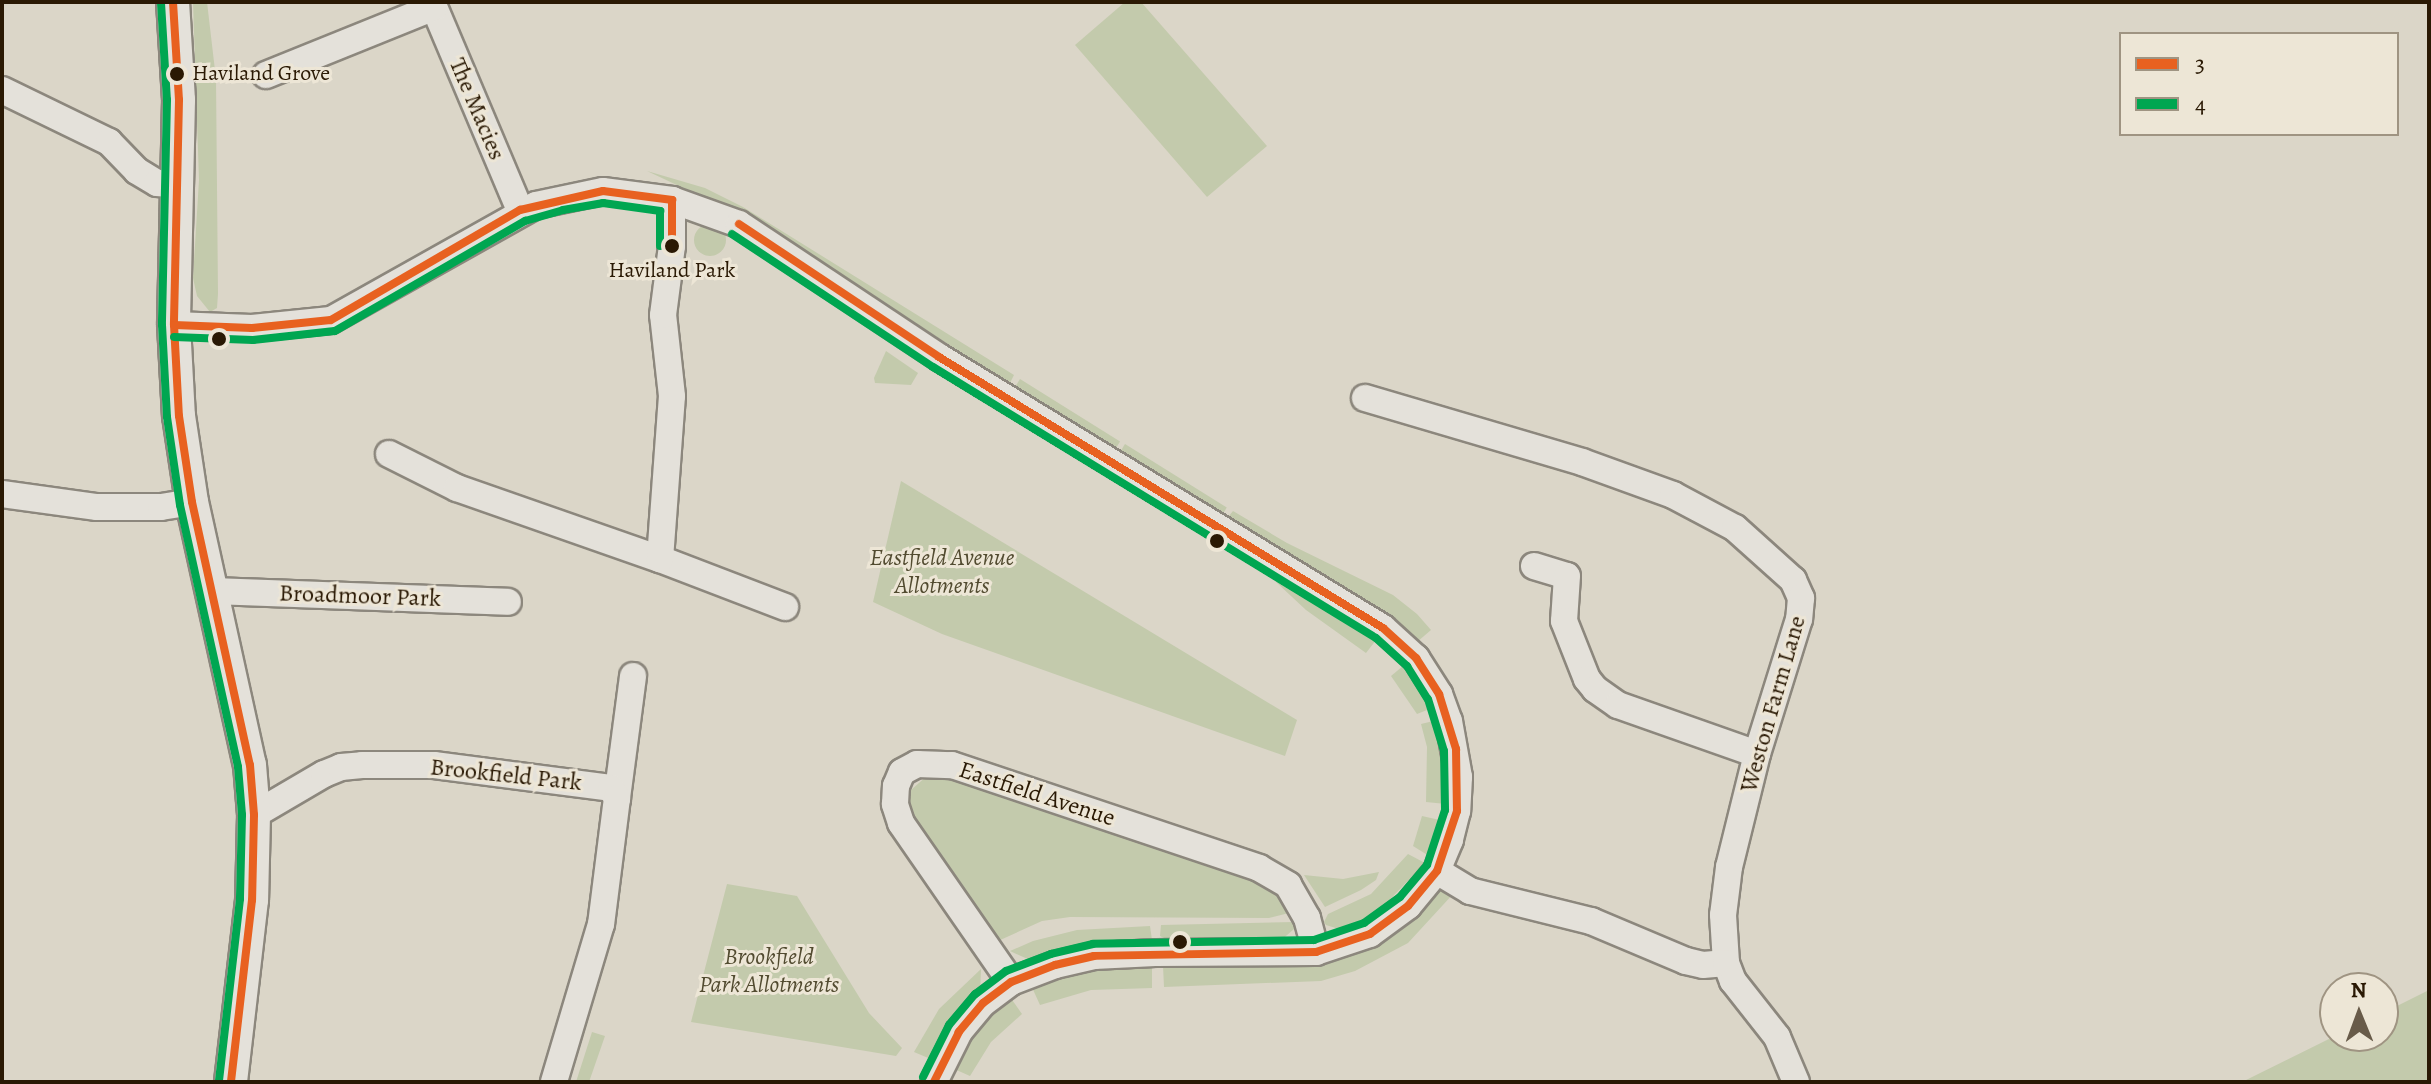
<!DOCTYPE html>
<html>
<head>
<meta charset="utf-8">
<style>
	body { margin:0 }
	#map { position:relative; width:2431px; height:1084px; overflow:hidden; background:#dbd6c8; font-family:Alegreya,serif }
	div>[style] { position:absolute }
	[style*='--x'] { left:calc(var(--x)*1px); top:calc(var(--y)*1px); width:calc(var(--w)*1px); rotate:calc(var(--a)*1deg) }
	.green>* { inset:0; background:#c3caac; transform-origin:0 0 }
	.round { border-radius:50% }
	.roads { filter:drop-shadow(2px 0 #8c877d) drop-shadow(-2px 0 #8c877d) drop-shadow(0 2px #8c877d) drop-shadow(0 -2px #8c877d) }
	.minor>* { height:26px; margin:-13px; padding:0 13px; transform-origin:13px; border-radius:13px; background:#e4e1da }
	.tertiary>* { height:32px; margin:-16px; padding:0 16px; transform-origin:16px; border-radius:16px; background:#e4e1da }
	.bus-1>* { height:8px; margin:-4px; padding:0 4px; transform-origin:4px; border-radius:4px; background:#e86120 }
	.bus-2>* { height:8px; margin:-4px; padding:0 4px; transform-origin:4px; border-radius:4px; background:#00a651 }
	.dots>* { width:22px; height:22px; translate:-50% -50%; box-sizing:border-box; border:4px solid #ede6d6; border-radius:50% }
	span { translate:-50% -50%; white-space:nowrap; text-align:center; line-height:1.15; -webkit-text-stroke:6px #ede6d6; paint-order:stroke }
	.bus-label { font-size:22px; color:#2a1904 }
	.left { translate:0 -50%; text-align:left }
	.street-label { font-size:24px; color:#2a1904 }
	.park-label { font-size:24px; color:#524b30; font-style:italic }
	.frame { position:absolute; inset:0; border:4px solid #2a1904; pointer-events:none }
	.legend { position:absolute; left:2119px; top:32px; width:280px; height:104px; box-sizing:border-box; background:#ede6d6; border:2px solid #9f9482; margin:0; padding:10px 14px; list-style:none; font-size:24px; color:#2a1904 }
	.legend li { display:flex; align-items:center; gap:16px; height:40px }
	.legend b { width:40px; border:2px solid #9f9482 }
	.north { position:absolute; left:2319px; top:972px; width:80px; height:80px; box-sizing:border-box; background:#ede6d6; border:2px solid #9f9482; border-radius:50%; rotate:359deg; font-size:22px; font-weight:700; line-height:32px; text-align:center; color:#2a1904 }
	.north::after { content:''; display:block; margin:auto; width:28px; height:36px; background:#685b49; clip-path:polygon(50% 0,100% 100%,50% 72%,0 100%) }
</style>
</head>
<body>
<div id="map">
	<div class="green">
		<div style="clip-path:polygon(193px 2px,207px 2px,216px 79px,218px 294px,217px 308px,210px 312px,197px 296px,193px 278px,199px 180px)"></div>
		<div style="clip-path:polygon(1125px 2px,1141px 2px,1267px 146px,1207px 197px,1075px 45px)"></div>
		<div style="clip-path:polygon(647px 171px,705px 188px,743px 207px,1014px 375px,1010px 383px,747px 218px)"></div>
		<div class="round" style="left:694px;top:224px;width:32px;height:32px"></div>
		<div style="clip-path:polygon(886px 351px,918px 373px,911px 385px,875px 383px,874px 378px)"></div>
		<div style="left:1020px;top:379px;width:118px;height:8px;rotate:32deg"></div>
		<div style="left:1125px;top:444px;width:120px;height:9px;rotate:32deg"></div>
		<div style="clip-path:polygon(901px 481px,1297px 720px,1285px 756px,942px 634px,873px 602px)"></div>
		<div style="clip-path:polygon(1233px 511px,1287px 543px,1393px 595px,1417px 614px,1431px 630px,1417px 642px,1379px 609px,1228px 517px)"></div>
		<div style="clip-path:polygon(1279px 579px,1297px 591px,1302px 586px,1380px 635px,1366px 653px,1306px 610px,1276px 582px)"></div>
		<div style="clip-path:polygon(1409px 661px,1437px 706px,1417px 714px,1391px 676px)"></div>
		<div style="clip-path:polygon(1442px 719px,1448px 741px,1446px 804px,1426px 802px,1427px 747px,1421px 724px)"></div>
		<div style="clip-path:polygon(944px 773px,1267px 886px,1282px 892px,1297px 911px,1269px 918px,1070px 917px,1042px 921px,998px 941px,911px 818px,908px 797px,911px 790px,928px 775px)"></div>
		<div style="clip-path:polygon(1422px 816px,1444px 821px,1429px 856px,1413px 846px)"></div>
		<div style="clip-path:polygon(1408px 854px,1425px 863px,1377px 913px,1364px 923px,1342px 930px,1326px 925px,1324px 922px,1328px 914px,1371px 894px)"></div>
		<div style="clip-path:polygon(1379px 872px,1376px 880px,1361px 890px,1325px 907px,1304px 875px,1343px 879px)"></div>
		<div style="clip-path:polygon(727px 884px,797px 896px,869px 1013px,902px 1048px,896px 1056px,691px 1022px)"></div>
		<div style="clip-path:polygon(1441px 890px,1454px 893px,1408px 943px,1355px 971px,1321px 981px,1164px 987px,1163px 966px,1308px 963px,1363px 950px,1386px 938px,1431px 894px)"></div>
		<div style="clip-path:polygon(1294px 922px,1294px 929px,1279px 942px,1194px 944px,1192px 939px,1166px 939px,1160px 936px,1161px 925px)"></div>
		<div style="clip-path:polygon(1150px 926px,1153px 947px,1032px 961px,1010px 951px,1033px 941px,1077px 930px)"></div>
		<div style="clip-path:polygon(1152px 965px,1152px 988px,1091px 990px,1040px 1005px,1030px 983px,1088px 968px)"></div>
		<div style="clip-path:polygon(981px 969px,980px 995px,933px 1060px,914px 1052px,939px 1009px)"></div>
		<div style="clip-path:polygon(2429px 990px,2429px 1082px,2242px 1082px,2335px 1036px,2383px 1036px,2383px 1013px)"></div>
		<div style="clip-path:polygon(1010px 997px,1022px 1014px,991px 1042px,970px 1076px,952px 1068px,965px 1043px,995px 1008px)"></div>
		<div style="clip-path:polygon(592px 1032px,605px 1036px,589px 1082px,576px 1082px)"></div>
	</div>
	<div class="roads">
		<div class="minor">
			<div style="--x:432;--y:2;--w:226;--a:67.1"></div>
			<div style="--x:266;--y:75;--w:181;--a:-22"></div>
			<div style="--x:2;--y:90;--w:119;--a:25.9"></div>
			<div style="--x:109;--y:142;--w:40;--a:46"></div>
			<div style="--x:137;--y:171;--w:23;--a:31"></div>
			<div style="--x:157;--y:183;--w:22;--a:5"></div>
			<div style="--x:174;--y:325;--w:78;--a:2.2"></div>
			<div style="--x:252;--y:328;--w:79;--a:-5.8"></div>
			<div style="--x:331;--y:320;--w:235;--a:-29.3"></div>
			<div style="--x:536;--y:205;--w:68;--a:-11.8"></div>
			<div style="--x:603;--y:191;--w:70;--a:7.4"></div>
			<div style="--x:672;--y:200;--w:71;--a:19.7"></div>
			<div style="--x:739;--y:224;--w:240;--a:33.6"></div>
			<div style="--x:939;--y:357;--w:520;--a:31.4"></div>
			<div style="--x:1383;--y:628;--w:45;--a:42.3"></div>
			<div style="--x:1416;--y:658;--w:43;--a:57.4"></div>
			<div style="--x:1439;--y:694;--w:29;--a:70"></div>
			<div style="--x:1449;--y:721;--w:57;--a:79.9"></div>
			<div style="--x:1459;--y:777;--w:34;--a:93"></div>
			<div style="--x:1457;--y:811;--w:30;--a:104"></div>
			<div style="--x:1450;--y:840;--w:34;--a:113"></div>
			<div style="--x:1437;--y:871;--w:45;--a:129.6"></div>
			<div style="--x:1408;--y:906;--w:47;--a:143.6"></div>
			<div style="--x:1370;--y:934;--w:57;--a:161.6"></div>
			<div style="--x:1316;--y:952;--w:161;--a:179.6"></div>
			<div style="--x:1155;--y:953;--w:61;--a:177.2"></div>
			<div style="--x:1094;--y:956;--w:40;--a:167"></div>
			<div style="--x:1055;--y:965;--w:47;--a:158.9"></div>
			<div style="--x:1011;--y:982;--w:35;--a:143"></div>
			<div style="--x:983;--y:1003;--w:38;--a:130"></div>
			<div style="--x:959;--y:1032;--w:56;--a:116.6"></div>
			<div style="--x:1365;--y:398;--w:226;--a:16.4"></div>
			<div style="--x:1582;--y:462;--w:97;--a:19.9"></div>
			<div style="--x:1673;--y:495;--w:70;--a:28"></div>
			<div style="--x:1735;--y:528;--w:78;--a:41.9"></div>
			<div style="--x:1793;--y:580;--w:20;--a:66"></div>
			<div style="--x:1801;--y:598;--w:21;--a:95"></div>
			<div style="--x:1799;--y:619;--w:141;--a:107.3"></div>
			<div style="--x:1757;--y:754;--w:116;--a:103.9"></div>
			<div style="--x:1729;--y:867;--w:48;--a:97.1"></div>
			<div style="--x:1723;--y:915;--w:48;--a:86.4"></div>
			<div style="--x:389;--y:454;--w:76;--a:26.6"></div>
			<div style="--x:457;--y:488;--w:215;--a:19.3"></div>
			<div style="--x:660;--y:559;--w:134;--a:21"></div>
			<div style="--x:2;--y:494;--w:96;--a:7.8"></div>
			<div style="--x:97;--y:507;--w:64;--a:0"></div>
			<div style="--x:161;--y:507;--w:31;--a:-9"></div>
			<div style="--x:660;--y:559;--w:163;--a:-85.8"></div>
			<div style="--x:672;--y:396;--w:81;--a:-96.3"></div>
			<div style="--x:663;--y:315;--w:70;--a:-82.6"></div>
			<div style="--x:672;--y:246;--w:46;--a:-90"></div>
			<div style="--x:1534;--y:566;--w:34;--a:17"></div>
			<div style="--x:1567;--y:576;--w:45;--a:93.8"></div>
			<div style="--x:1564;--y:621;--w:62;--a:68.4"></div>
			<div style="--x:1587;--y:679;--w:13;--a:51"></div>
			<div style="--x:1595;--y:689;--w:28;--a:35"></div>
			<div style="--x:1618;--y:705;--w:147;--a:19.4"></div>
			<div style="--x:212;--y:591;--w:296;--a:2.1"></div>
			<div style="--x:617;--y:798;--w:123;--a:-82.5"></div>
			<div style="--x:254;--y:815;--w:81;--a:-30.4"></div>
			<div style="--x:324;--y:774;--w:18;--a:-22"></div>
			<div style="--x:341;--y:767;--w:21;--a:-5"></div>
			<div style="--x:362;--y:765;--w:72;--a:0"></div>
			<div style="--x:434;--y:765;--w:178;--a:7.4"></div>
			<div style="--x:611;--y:788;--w:12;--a:59"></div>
			<div style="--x:617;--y:798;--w:127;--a:97.2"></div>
			<div style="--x:601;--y:924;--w:165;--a:106.6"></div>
			<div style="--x:1437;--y:871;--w:39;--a:31"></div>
			<div style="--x:1470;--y:891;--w:125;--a:13.9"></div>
			<div style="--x:1591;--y:921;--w:103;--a:22.8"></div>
			<div style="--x:1686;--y:961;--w:17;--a:13"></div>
			<div style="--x:1703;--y:965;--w:23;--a:-5"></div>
			<div style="--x:1726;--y:963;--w:19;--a:69"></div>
			<div style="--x:1733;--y:981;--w:71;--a:51.8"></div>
			<div style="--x:1777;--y:1037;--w:49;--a:67.1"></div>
			<div style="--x:1011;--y:982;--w:193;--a:-124.7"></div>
			<div style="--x:901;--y:823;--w:20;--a:-108"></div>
			<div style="--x:895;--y:804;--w:18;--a:-87"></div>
			<div style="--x:896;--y:786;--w:15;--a:-67"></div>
			<div style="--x:902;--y:772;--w:17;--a:-28"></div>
			<div style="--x:917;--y:764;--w:35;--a:2"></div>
			<div style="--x:952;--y:765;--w:324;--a:18.5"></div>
			<div style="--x:1259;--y:868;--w:34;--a:30"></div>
			<div style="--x:1288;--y:885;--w:38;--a:60"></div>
			<div style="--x:1307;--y:918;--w:35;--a:75"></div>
		</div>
		<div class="tertiary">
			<div style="--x:173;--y:2;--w:98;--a:86.5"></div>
			<div style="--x:179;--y:100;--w:225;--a:91.3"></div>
			<div style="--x:174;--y:325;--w:91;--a:86.9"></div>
			<div style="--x:179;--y:416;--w:87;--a:81.4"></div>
			<div style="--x:192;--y:502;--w:269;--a:77.6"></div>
			<div style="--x:250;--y:765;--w:50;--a:85.4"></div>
			<div style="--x:254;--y:815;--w:85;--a:91.3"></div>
			<div style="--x:252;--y:900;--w:183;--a:96.6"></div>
		</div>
	</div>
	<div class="bus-1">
		<div style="--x:173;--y:2;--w:98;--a:86.5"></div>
		<div style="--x:179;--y:100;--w:225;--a:91.3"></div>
		<div style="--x:174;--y:325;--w:91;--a:86.9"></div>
		<div style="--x:179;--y:416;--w:87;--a:81.4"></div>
		<div style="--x:192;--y:502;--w:269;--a:77.6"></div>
		<div style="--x:250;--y:765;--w:50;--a:85.4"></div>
		<div style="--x:254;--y:815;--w:85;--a:91.3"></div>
		<div style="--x:252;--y:900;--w:183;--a:96.6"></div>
		<div style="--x:739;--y:224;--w:240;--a:33.6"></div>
		<div style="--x:939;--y:357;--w:520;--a:31.4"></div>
		<div style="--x:1383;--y:628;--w:45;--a:42.3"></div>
		<div style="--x:1416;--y:658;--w:43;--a:57.4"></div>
		<div style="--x:1439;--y:694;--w:58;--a:72.8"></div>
		<div style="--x:1456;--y:749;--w:62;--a:89.1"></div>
		<div style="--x:1457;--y:811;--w:63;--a:108.4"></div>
		<div style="--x:1437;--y:871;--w:45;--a:129.6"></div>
		<div style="--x:1408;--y:906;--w:47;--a:143.6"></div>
		<div style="--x:1370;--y:934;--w:57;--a:161.6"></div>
		<div style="--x:1316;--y:952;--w:222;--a:179"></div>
		<div style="--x:1094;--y:956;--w:40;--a:167"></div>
		<div style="--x:1055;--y:965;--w:47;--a:158.9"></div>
		<div style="--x:1011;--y:982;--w:35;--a:143"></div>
		<div style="--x:983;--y:1003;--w:38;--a:130"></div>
		<div style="--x:959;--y:1032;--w:56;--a:116.6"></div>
		<div style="--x:174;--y:325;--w:78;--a:2.2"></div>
		<div style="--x:252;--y:328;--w:79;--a:-5.8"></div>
		<div style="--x:331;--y:320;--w:219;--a:-30.2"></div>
		<div style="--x:520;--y:210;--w:85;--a:-12.9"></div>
		<div style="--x:603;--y:191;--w:70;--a:7.4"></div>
		<div style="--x:672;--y:200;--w:46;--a:90"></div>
	</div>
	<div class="bus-2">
		<div style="--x:161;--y:3;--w:97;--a:86.5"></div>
		<div style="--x:167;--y:100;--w:225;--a:91.3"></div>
		<div style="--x:162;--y:325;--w:92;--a:86.9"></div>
		<div style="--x:167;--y:417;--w:89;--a:81.6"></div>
		<div style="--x:180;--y:505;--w:268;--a:77.5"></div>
		<div style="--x:238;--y:767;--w:48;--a:85.2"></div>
		<div style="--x:242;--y:815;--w:84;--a:91.4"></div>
		<div style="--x:240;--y:899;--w:183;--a:96.6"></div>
		<div style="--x:732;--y:234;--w:241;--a:33.5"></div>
		<div style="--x:933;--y:367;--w:519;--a:31.46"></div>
		<div style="--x:1376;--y:638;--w:42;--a:42.1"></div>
		<div style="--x:1407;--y:666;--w:39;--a:58"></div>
		<div style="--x:1428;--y:699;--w:54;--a:72.9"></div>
		<div style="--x:1444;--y:751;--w:59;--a:89"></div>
		<div style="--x:1445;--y:810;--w:58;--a:108.1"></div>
		<div style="--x:1427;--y:865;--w:42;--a:130.2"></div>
		<div style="--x:1400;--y:897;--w:44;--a:144.2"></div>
		<div style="--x:1364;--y:923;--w:53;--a:161.2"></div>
		<div style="--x:1314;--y:940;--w:221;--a:179"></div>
		<div style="--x:1093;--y:944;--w:43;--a:166.6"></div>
		<div style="--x:1051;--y:954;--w:48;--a:159.3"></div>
		<div style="--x:1006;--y:971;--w:39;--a:143"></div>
		<div style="--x:975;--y:994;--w:40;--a:130"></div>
		<div style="--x:949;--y:1025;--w:58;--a:116.6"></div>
		<div style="--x:174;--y:337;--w:79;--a:2.2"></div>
		<div style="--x:253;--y:340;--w:82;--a:-6.3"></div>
		<div style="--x:335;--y:331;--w:220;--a:-30.1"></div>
		<div style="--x:525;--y:221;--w:40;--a:-16"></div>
		<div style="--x:563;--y:210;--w:41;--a:-9.9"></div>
		<div style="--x:603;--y:203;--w:58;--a:8"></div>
		<div style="--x:660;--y:211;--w:35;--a:90"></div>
	</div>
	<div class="dots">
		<div style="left:177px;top:74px;background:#2a1904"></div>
		<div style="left:672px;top:246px;background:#2a1904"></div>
		<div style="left:219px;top:339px;background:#2a1904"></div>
		<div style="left:1217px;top:541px;background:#2a1904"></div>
		<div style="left:1180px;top:942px;background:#2a1904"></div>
	</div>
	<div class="bus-label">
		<span class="left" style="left:192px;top:74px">Haviland Grove</span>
		<span style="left:672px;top:271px">Haviland Park</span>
	</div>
	<div class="street-label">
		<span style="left:477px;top:109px;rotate:67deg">The Macies</span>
		<span style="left:360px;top:596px;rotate:2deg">Broadmoor Park</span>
		<span style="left:1773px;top:704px;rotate:-74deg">Weston Farm Lane</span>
		<span style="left:506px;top:775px;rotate:6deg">Brookfield Park</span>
		<span style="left:1037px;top:794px;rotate:18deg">Eastfield Avenue</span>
	</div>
	<div class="park-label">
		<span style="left:942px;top:572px">Eastfield Avenue<br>Allotments</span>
		<span style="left:769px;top:971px">Brookfield<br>Park Allotments</span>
	</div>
	<div class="frame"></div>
	<ul class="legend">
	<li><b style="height:10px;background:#e86120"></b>3</li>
	<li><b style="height:10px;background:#00a651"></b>4</li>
	</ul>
	<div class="north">N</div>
</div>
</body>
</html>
